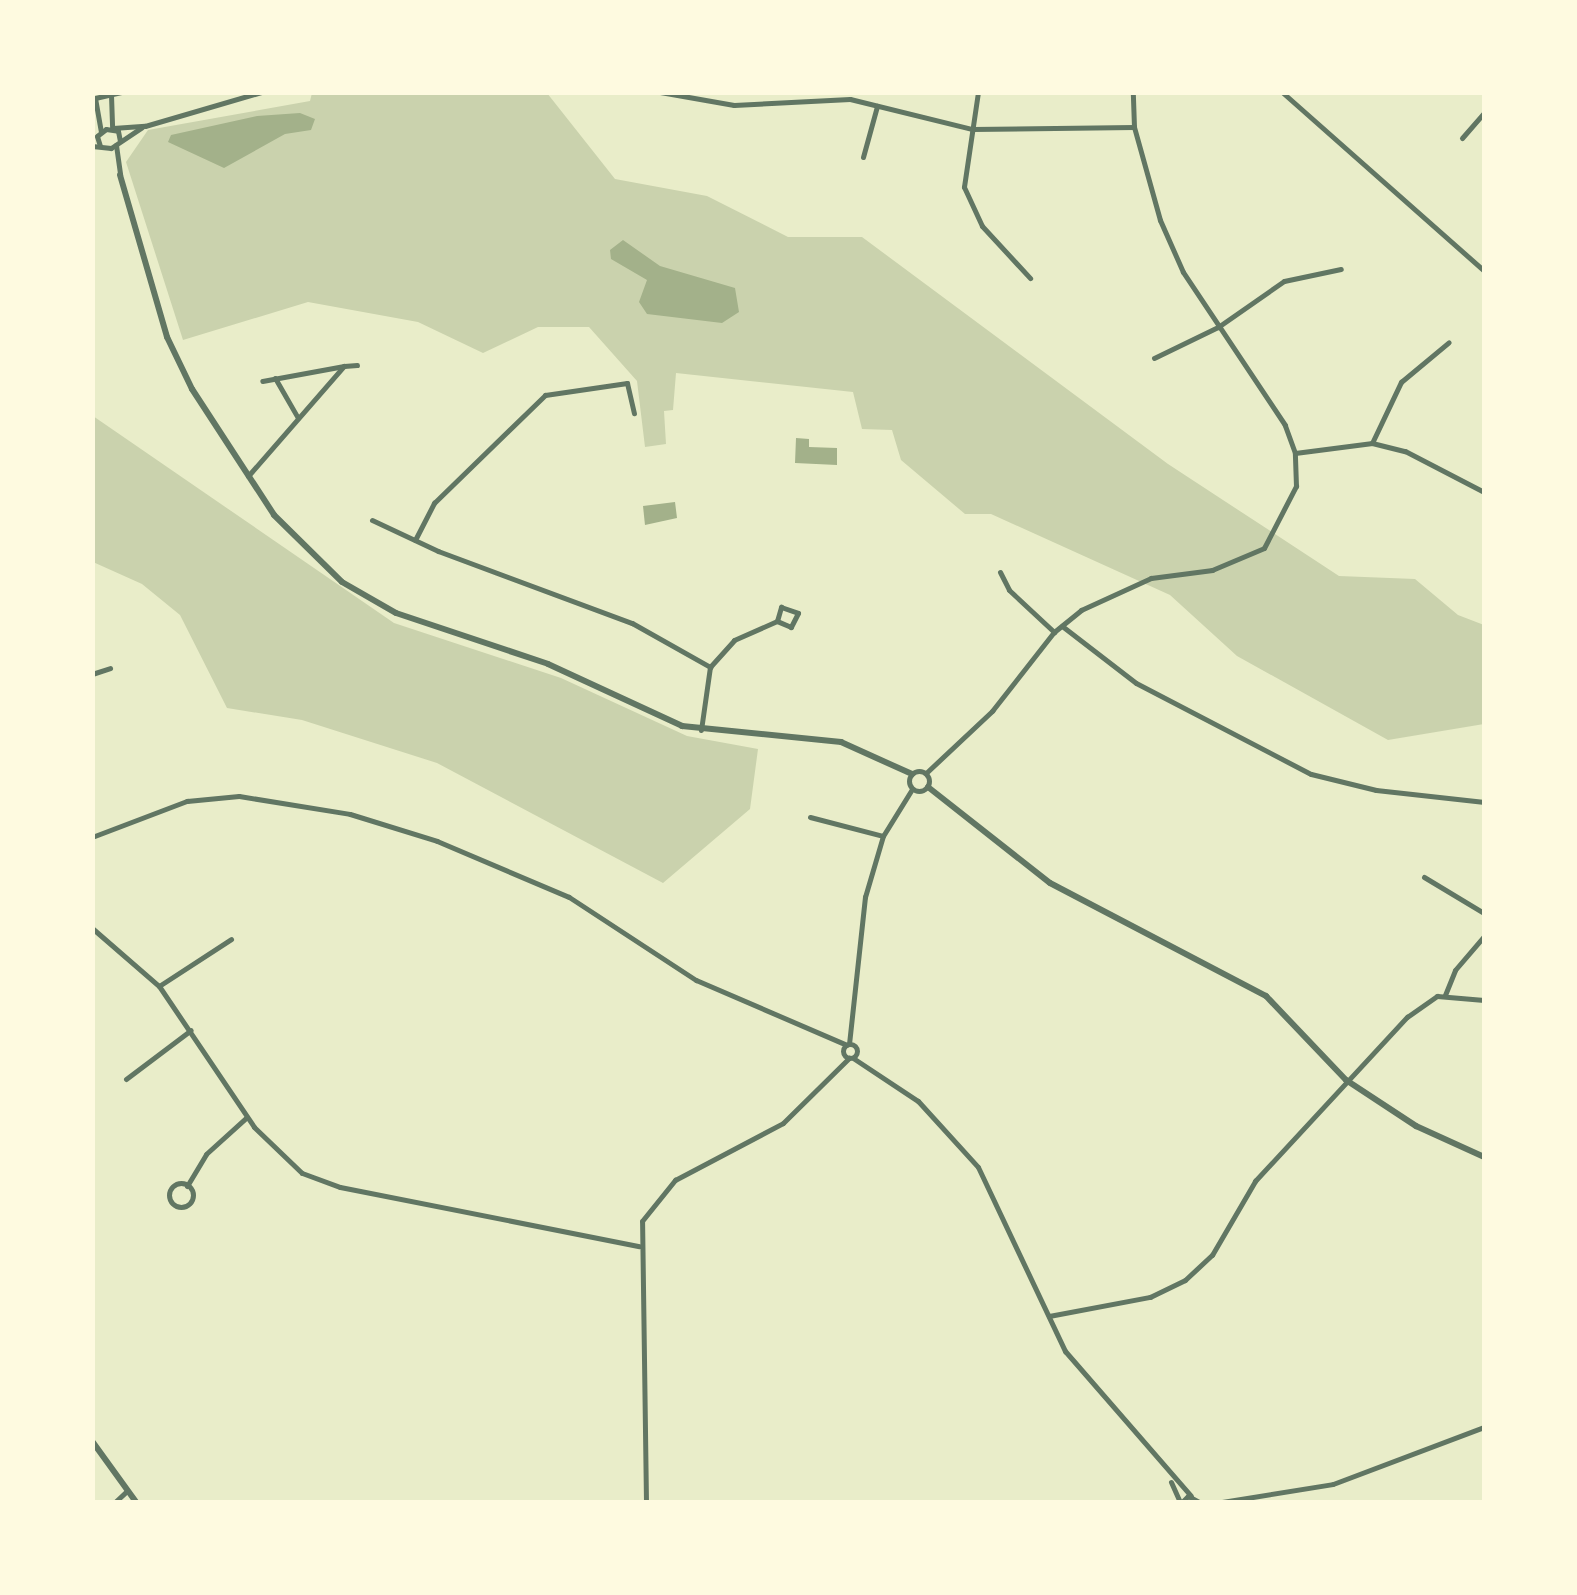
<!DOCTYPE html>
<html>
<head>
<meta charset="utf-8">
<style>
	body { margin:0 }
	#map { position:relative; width:1577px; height:1595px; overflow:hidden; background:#e9edc9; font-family:Helvetica,sans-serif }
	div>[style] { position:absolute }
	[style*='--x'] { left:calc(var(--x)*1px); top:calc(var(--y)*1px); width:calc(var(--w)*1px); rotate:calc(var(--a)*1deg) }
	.green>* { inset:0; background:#cad2ad }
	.water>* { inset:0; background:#a3b18a }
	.minor>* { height:5px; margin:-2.5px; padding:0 2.5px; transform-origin:2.5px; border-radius:2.5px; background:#617663 }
	.minor>.ring { margin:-2.5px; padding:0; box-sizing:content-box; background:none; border:5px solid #617663; border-radius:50% }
	.tertiary>* { height:6px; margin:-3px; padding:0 3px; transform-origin:3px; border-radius:3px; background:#617663 }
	span { translate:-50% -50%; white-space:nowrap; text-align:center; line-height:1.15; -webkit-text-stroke:8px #fefae0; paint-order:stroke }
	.frame { position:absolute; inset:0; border:95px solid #fefae0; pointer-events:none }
</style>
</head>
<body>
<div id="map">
	<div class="green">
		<div style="clip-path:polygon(312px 93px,547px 93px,615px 179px,707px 196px,788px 237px,862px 237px,1168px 464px,1339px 576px,1415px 579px,1458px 615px,1484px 625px,1484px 724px,1388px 740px,1237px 656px,1170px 595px,991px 514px,965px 514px,901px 460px,892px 430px,862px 429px,853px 392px,676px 373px,673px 410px,664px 411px,666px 444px,645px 447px,637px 381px,589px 327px,538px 327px,483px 353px,418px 322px,308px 302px,183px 340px,126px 162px,148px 130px,310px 101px)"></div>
		<div style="clip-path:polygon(93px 416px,394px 623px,561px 678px,687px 736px,758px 749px,750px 809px,663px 883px,437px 763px,302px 720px,227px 708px,180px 615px,142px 584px,93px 562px)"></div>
	</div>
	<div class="water">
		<div style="clip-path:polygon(300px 113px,315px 119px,311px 130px,285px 134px,224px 168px,168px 142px,171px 135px,257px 116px)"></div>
		<div style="clip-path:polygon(623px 240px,660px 266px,735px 288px,739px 312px,722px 323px,647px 314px,639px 302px,647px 280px,611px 259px,610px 250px)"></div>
		<div style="clip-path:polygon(796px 438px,809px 439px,809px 447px,837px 448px,837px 465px,795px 463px)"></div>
		<div style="clip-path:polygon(675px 502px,677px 518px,645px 525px,643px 506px)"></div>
	</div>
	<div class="minor">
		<div style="--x:660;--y:92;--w:75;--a:10"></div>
		<div style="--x:734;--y:105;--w:116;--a:-3"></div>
		<div style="--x:850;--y:99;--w:126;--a:13.8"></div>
		<div style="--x:972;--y:129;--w:162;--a:-0.7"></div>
		<div style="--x:978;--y:92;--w:96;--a:98.4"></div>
		<div style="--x:964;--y:187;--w:43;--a:65.2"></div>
		<div style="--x:982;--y:226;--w:71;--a:47.3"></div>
		<div style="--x:1282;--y:92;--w:270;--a:41.5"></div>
		<div style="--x:111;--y:95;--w:33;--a:88"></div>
		<div style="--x:95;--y:98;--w:34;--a:80"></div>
		<div style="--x:95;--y:98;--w:28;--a:-13"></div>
		<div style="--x:113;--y:128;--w:32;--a:-4"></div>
		<div style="--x:145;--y:126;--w:121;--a:-16.3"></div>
		<div style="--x:1462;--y:138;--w:33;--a:-49"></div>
		<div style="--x:116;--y:145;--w:30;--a:82"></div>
		<div style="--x:92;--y:146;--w:19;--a:6"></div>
		<div style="--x:111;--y:148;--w:37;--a:-34"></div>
		<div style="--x:100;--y:146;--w:10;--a:-107"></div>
		<div style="--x:97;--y:136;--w:11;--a:-38"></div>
		<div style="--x:106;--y:129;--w:12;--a:9"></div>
		<div style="--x:118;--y:131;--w:10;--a:79"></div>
		<div style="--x:863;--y:157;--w:53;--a:-74.6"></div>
		<div style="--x:1154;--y:358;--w:71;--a:-25.8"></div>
		<div style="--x:1218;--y:327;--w:80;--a:-34.9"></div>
		<div style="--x:1284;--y:281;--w:58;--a:-11.9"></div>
		<div style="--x:344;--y:366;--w:13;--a:-4"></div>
		<div style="--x:275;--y:378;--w:46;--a:60.1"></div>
		<div style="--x:1372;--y:443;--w:68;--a:-64.6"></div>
		<div style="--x:1401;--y:382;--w:62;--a:-39.8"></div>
		<div style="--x:1295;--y:453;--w:78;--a:-7.4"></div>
		<div style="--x:1372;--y:443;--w:34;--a:14"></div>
		<div style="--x:1405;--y:451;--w:89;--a:27.4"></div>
		<div style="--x:248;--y:476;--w:146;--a:-48.9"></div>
		<div style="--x:344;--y:366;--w:83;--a:169.6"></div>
		<div style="--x:372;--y:520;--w:73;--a:25.2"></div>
		<div style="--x:438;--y:551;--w:207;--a:20.4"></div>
		<div style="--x:632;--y:623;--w:90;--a:29.4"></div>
		<div style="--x:415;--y:540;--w:42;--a:-62.8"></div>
		<div style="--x:434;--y:503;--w:155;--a:-44.2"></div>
		<div style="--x:545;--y:395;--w:83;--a:-8.3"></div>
		<div style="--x:627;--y:383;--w:31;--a:77"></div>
		<div style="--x:1000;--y:572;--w:20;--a:63"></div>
		<div style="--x:1009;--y:590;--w:62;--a:43"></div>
		<div style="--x:1062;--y:626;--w:93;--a:37.6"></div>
		<div style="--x:1136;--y:683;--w:197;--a:27.5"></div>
		<div style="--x:1311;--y:774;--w:67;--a:13.8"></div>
		<div style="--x:1376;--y:790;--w:109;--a:6.3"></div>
		<div style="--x:92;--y:674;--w:19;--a:-18"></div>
		<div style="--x:701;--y:730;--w:64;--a:-81.9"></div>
		<div style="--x:710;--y:667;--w:36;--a:-48"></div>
		<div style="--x:734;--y:640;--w:47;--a:-23.8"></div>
		<div style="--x:777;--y:621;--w:15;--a:-74"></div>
		<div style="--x:781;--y:607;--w:18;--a:19"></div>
		<div style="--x:798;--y:613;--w:16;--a:117"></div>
		<div style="--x:791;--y:627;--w:15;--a:-157"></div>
		<div class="ring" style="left:909px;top:771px;width:15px;height:15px"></div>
		<div style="--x:926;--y:773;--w:91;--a:-43.2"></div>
		<div style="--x:992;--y:711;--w:100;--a:-51.9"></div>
		<div style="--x:1054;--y:632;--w:35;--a:-39"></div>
		<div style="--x:1081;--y:610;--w:77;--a:-24.6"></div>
		<div style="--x:1151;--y:578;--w:62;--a:-7.5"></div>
		<div style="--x:1212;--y:570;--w:56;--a:-22.9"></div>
		<div style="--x:1264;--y:548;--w:70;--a:-62.7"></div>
		<div style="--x:1296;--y:486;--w:33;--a:-92"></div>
		<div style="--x:1295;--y:453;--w:30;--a:-110"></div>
		<div style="--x:1285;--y:425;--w:184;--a:-123.7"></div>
		<div style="--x:1183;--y:272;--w:57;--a:-113.9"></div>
		<div style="--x:1160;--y:220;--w:97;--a:-105.6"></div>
		<div style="--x:1134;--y:127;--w:35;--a:-92"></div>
		<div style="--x:810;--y:817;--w:75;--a:14.6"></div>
		<div style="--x:92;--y:837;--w:102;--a:-20.8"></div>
		<div style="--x:187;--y:801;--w:52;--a:-5.5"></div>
		<div style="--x:239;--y:796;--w:112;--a:9.2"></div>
		<div style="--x:350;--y:814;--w:91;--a:17.2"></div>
		<div style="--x:437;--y:841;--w:143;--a:23"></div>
		<div style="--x:569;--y:897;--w:152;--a:33.2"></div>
		<div style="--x:696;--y:980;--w:164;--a:23.3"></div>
		<div style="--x:1424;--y:877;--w:70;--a:31"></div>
		<div style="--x:92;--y:928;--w:89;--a:40.9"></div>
		<div style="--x:159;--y:986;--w:170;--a:56"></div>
		<div style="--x:254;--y:1127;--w:66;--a:43.8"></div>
		<div style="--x:302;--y:1173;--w:40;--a:20.2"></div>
		<div style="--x:340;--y:1187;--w:305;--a:11.2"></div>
		<div style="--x:159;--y:986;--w:86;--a:-33.1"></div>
		<div style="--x:1445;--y:995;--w:27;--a:-68"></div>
		<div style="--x:1455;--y:970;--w:45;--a:-49.5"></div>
		<div style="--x:849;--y:1044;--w:148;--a:-83.8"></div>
		<div style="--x:865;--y:897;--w:64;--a:-73.6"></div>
		<div style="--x:883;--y:836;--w:55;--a:-58.3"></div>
		<div class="ring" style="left:843px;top:1044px;width:9px;height:9px"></div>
		<div style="--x:853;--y:1058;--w:78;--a:33.5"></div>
		<div style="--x:918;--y:1101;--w:89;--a:47.7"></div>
		<div style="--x:978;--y:1167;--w:204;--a:64.7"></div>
		<div style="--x:1065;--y:1351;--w:192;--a:49"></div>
		<div style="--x:126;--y:1079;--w:81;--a:-37"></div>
		<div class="ring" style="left:169px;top:1183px;width:19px;height:19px"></div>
		<div style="--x:187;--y:1186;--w:37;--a:-59"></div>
		<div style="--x:206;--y:1154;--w:55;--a:-42.1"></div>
		<div style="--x:1049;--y:1316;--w:103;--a:-10.7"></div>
		<div style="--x:1150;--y:1297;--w:39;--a:-26"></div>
		<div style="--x:1185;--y:1280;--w:37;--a:-43"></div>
		<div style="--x:1212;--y:1255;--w:86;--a:-59.8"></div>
		<div style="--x:1255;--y:1181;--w:224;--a:-47.2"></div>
		<div style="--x:1407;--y:1017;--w:37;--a:-35"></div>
		<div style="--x:1437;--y:996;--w:47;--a:4.9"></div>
		<div style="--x:1171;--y:1482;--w:22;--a:66"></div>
		<div style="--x:115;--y:1502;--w:16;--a:-43"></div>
		<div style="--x:646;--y:1502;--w:281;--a:-90.8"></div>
		<div style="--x:642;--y:1221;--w:53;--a:-51.2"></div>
		<div style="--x:675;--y:1180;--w:122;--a:-27.8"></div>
		<div style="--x:783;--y:1123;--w:93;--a:-44.6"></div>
		<div style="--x:1182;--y:1502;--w:8;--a:-45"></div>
		<div style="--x:1188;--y:1496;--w:13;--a:29"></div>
		<div style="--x:1222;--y:1502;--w:112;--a:-9.2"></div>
		<div style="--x:1333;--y:1484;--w:161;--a:-20.7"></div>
	</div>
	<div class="tertiary">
		<div style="--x:120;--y:175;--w:169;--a:73.8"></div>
		<div style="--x:167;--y:337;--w:58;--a:64.3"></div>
		<div style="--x:192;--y:389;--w:150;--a:56.9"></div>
		<div style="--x:274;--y:515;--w:95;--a:44.6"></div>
		<div style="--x:342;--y:582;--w:62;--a:29.9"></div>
		<div style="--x:396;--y:613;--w:160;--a:18.5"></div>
		<div style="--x:548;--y:664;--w:148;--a:24.8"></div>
		<div style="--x:682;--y:726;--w:160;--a:5.7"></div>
		<div style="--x:841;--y:742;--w:78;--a:24.3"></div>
		<div style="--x:928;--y:787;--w:155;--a:38.2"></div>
		<div style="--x:1050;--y:883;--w:244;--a:27.6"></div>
		<div style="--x:1266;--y:996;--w:116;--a:46.4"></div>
		<div style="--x:1346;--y:1080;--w:84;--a:33.3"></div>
		<div style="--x:1416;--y:1126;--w:75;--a:24.5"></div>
		<div style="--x:92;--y:1441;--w:75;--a:54.2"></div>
	</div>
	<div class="frame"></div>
</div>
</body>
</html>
